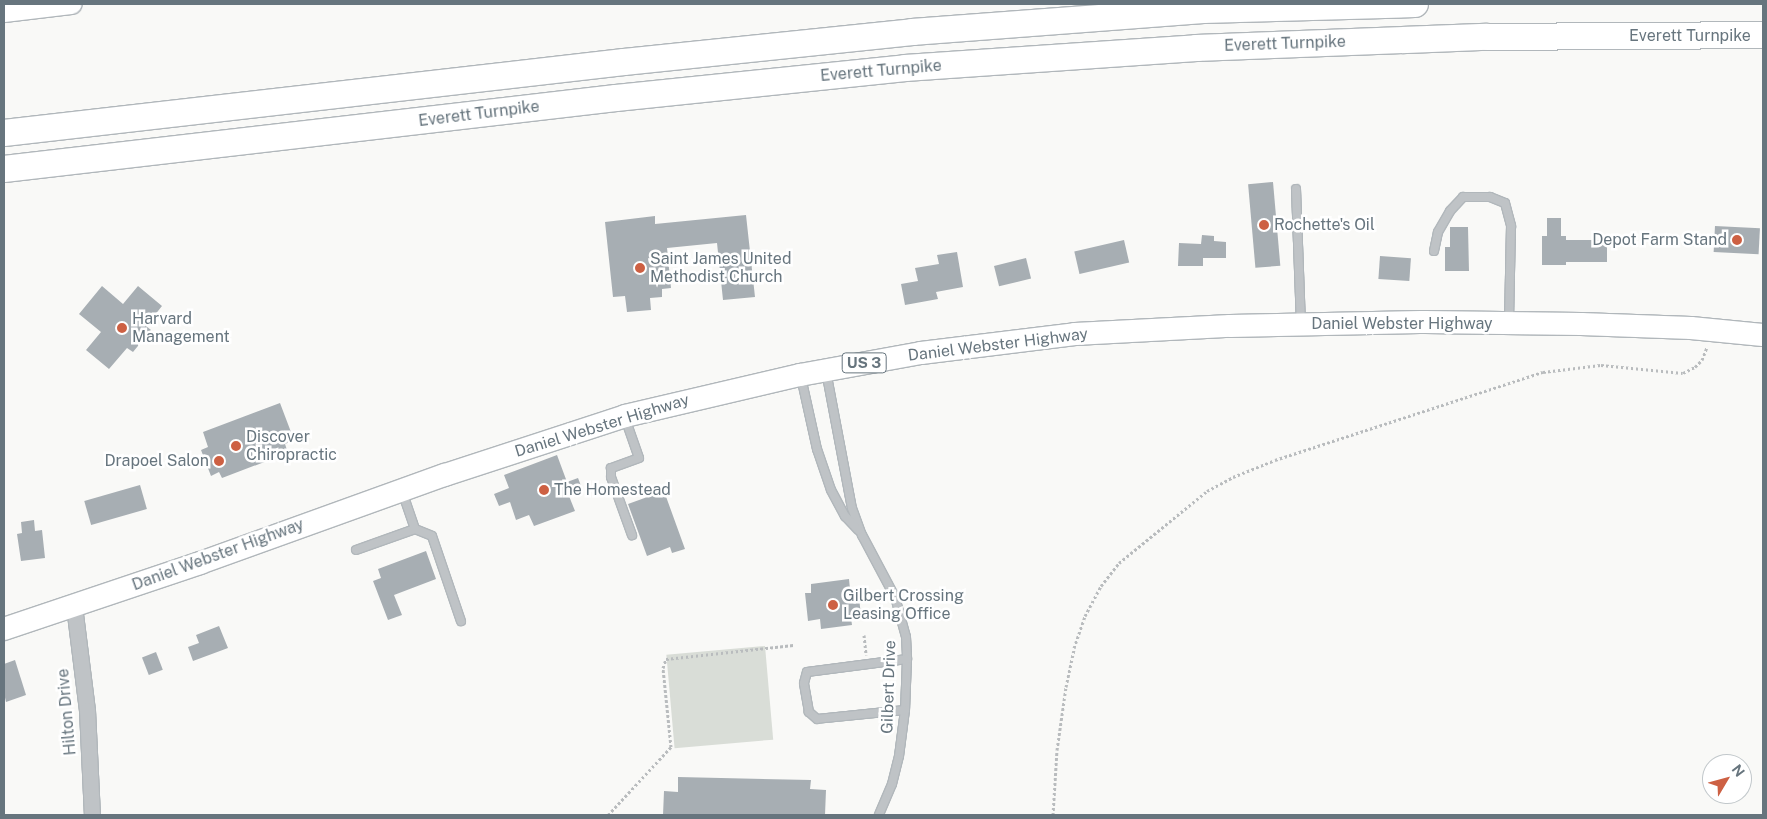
<!DOCTYPE html>
<html>
<head>
<meta charset="utf-8">
<style>
	body { margin:0 }
	#map { position:relative; width:1767px; height:819px; overflow:hidden; background:#f9f9f7; font-family:"Public Sans",sans-serif }
	div>[style] { position:absolute }
	[style*='--x'] { left:calc(var(--x)*1px); top:calc(var(--y)*1px); width:calc(var(--w)*1px); rotate:calc(var(--a)*1deg) }
	.green>* { inset:0; background:#d9ddd7; transform-origin:0 0 }
	.building>* { inset:0; background:#a7aeb3; transform-origin:0 0 }
	.path>* { height:3px; margin-top:-1.5px; transform-origin:0; background:repeating-linear-gradient(90deg,#b9bcbe 0 2.5px,transparent 0 5px) }
	.roads { filter:drop-shadow(1px 0 #b1b7bb) drop-shadow(-1px 0 #b1b7bb) drop-shadow(0 1px #b1b7bb) drop-shadow(0 -1px #b1b7bb) }
	.lane>* { height:8px; margin:-4px; padding:0 4px; transform-origin:4px; border-radius:4px; background:#bfc3c6 }
	.street>* { height:15px; margin:-7.5px; padding:0 7.5px; transform-origin:7.5px; border-radius:7.5px; background:#bfc3c6 }
	.secondary>* { height:20px; margin:-10px; padding:0 10px; transform-origin:10px; border-radius:10px; background:#fff }
	.primary>* { height:22px; margin:-11px; padding:0 11px; transform-origin:11px; border-radius:11px; background:#fff }
	.highway>* { height:26px; margin:-13px; padding:0 13px; transform-origin:13px; border-radius:13px; background:#fff }
	.dots>* { width:14px; height:14px; translate:-50% -50%; box-sizing:border-box; border:2px solid #fff; border-radius:50% }
	span { translate:-50% -50%; white-space:nowrap; text-align:center; line-height:1.15; -webkit-text-stroke:5px #fff; paint-order:stroke }
	.shield-label span { padding:1px 4px; background:#fff; border:1px solid; border-radius:4px; -webkit-text-stroke-width:0 }
	.shield-label { font-size:15px; color:#67757e; font-weight:700 }
	.street-label { font-size:16px; color:#67757e }
	.poi-label { font-size:16px; color:#67757e }
	.left { translate:0 -50%; text-align:left }
	.right { translate:-100% -50%; text-align:right }
	.frame { position:absolute; inset:0; border:5px solid #67757e; pointer-events:none }
	.north { position:absolute; left:1702px; top:754px; width:50px; height:50px; box-sizing:border-box; background:#fff; border:1px solid #c2c8cb; border-radius:50%; rotate:53deg; font-size:14px; font-weight:700; line-height:20px; text-align:center; color:#67757e }
	.north::after { content:''; display:block; margin:auto; width:18px; height:22px; background:#cd6043; clip-path:polygon(50% 0,100% 100%,50% 72%,0 100%) }
</style>
</head>
<body>
<div id="map">
	<div class="green">
		<div style="left:765px;top:646px;width:94px;height:99px;rotate:85deg"></div>
	</div>
	<div class="building">
		<div style="left:1273px;top:182px;width:84px;height:25px;rotate:85deg"></div>
		<div style="clip-path:polygon(746px 215px,755px 297px,723px 300px,717px 243px,667px 248px,671px 288px,662px 289px,662px 297px,650px 298px,651px 310px,627px 312px,625px 296px,613px 297px,605px 222px,655px 216px,655px 224px)"></div>
		<div style="clip-path:polygon(1547px 218px,1561px 218px,1561px 236px,1566px 236px,1566px 240px,1607px 240px,1607px 262px,1566px 262px,1566px 265px,1542px 265px,1542px 236px,1547px 236px)"></div>
		<div style="left:1715px;top:226px;width:45px;height:26px;rotate:3deg"></div>
		<div style="clip-path:polygon(1450px 227px,1468px 227px,1469px 271px,1445px 271px,1445px 247px,1450px 247px)"></div>
		<div style="clip-path:polygon(1202px 235px,1214px 236px,1214px 241px,1226px 242px,1226px 258px,1203px 258px,1203px 266px,1178px 266px,1179px 243px,1201px 244px)"></div>
		<div style="left:1124px;top:240px;width:23px;height:51px;rotate:77deg"></div>
		<div style="clip-path:polygon(957px 252px,963px 287px,936px 292px,938px 299px,905px 305px,901px 284px,918px 281px,915px 268px,939px 264px,937px 255px)"></div>
		<div style="left:1380px;top:256px;width:31px;height:23px;rotate:4deg"></div>
		<div style="left:1026px;top:258px;width:21px;height:33px;rotate:76deg"></div>
		<div style="clip-path:polygon(102px 286px,123px 304px,138px 286px,162px 306px,146px 326px,151px 330px,133px 352px,127px 348px,109px 369px,86px 350px,101px 332px,79px 314px)"></div>
		<div style="clip-path:polygon(280px 403px,294px 440px,285px 444px,288px 453px,222px 478px,219px 472px,211px 476px,201px 450px,208px 447px,203px 432px)"></div>
		<div style="clip-path:polygon(557px 455px,567px 482px,578px 478px,583px 491px,569px 496px,575px 511px,534px 526px,529px 515px,516px 520px,510px 502px,499px 506px,494px 494px,509px 488px,504px 475px)"></div>
		<div style="left:140px;top:485px;width:25px;height:58px;rotate:74deg"></div>
		<div style="clip-path:polygon(664px 491px,685px 549px,672px 553px,670px 547px,647px 556px,628px 504px)"></div>
		<div style="clip-path:polygon(34px 520px,35px 531px,42px 530px,45px 558px,21px 561px,17px 534px,22px 533px,21px 522px)"></div>
		<div style="clip-path:polygon(426px 551px,436px 579px,394px 595px,402px 615px,388px 620px,373px 581px,381px 578px,378px 569px)"></div>
		<div style="clip-path:polygon(849px 579px,850px 589px,858px 588px,861px 616px,851px 618px,852px 625px,821px 629px,820px 619px,808px 621px,805px 593px,811px 593px,811px 584px)"></div>
		<div style="clip-path:polygon(219px 626px,228px 648px,193px 661px,188px 647px,199px 643px,196px 635px)"></div>
		<div style="left:156px;top:652px;width:19px;height:15px;rotate:69deg"></div>
		<div style="clip-path:polygon(15px 660px,26px 695px,6px 702px,4px 693px,4px 664px)"></div>
		<div style="clip-path:polygon(678px 777px,811px 780px,810px 789px,826px 790px,825px 815px,663px 815px,664px 791px,678px 792px)"></div>
	</div>
	<div class="path">
		<div style="--x:864;--y:635;--w:20;--a:84"></div>
		<div style="--x:608;--y:815;--w:93;--a:-47.2"></div>
		<div style="--x:671;--y:747;--w:79;--a:-95.8"></div>
		<div style="--x:663;--y:668;--w:9;--a:-72"></div>
		<div style="--x:666;--y:659;--w:128;--a:-6.3"></div>
		<div style="--x:1053;--y:815;--w:65;--a:-86.5"></div>
		<div style="--x:1057;--y:750;--w:64;--a:-81.9"></div>
		<div style="--x:1066;--y:687;--w:40;--a:-78"></div>
		<div style="--x:1074;--y:648;--w:34;--a:-71"></div>
		<div style="--x:1085;--y:616;--w:34;--a:-62"></div>
		<div style="--x:1101;--y:586;--w:29;--a:-52"></div>
		<div style="--x:1119;--y:563;--w:114;--a:-39.3"></div>
		<div style="--x:1207;--y:491;--w:30;--a:-28"></div>
		<div style="--x:1233;--y:477;--w:45;--a:-22"></div>
		<div style="--x:1275;--y:460;--w:282;--a:-18.2"></div>
		<div style="--x:1543;--y:372;--w:58;--a:-6.9"></div>
		<div style="--x:1601;--y:365;--w:82;--a:5.6"></div>
		<div style="--x:1683;--y:373;--w:13;--a:-27"></div>
		<div style="--x:1695;--y:367;--w:10;--a:-45"></div>
		<div style="--x:1702;--y:360;--w:14;--a:-69"></div>
	</div>
	<div class="roads">
		<div class="lane">
			<div style="--x:1296;--y:189;--w:134;--a:87.9"></div>
			<div style="--x:1434;--y:251;--w:19;--a:-78"></div>
			<div style="--x:1438;--y:232;--w:24;--a:-60"></div>
			<div style="--x:1450;--y:211;--w:19;--a:-47"></div>
			<div style="--x:1463;--y:197;--w:27;--a:0"></div>
			<div style="--x:1490;--y:197;--w:16;--a:22"></div>
			<div style="--x:1505;--y:203;--w:24;--a:75"></div>
			<div style="--x:1511;--y:226;--w:95;--a:91.2"></div>
			<div style="--x:826;--y:371;--w:139;--a:79.3"></div>
			<div style="--x:852;--y:508;--w:29;--a:70"></div>
			<div style="--x:862;--y:535;--w:70;--a:62"></div>
			<div style="--x:895;--y:597;--w:41;--a:74.6"></div>
			<div style="--x:906;--y:637;--w:22;--a:87"></div>
			<div style="--x:907;--y:659;--w:51;--a:92.2"></div>
			<div style="--x:905;--y:710;--w:46;--a:97.4"></div>
			<div style="--x:899;--y:756;--w:29;--a:104"></div>
			<div style="--x:892;--y:784;--w:34;--a:113"></div>
			<div style="--x:801;--y:377;--w:74;--a:77.5"></div>
			<div style="--x:817;--y:449;--w:43;--a:71.1"></div>
			<div style="--x:831;--y:490;--w:30;--a:62"></div>
			<div style="--x:845;--y:516;--w:19;--a:47"></div>
			<div style="--x:625;--y:418;--w:42;--a:70.7"></div>
			<div style="--x:639;--y:458;--w:30;--a:160"></div>
			<div style="--x:611;--y:468;--w:9;--a:90"></div>
			<div style="--x:611;--y:477;--w:62;--a:70.1"></div>
			<div style="--x:415;--y:529;--w:18;--a:22"></div>
			<div style="--x:432;--y:536;--w:90;--a:71.2"></div>
			<div style="--x:356;--y:550;--w:63;--a:-19.6"></div>
			<div style="--x:415;--y:529;--w:39;--a:-109"></div>
			<div style="--x:905;--y:710;--w:88;--a:174.2"></div>
			<div style="--x:817;--y:719;--w:11;--a:-139"></div>
			<div style="--x:809;--y:712;--w:29;--a:-100"></div>
			<div style="--x:804;--y:683;--w:11;--a:-75"></div>
			<div style="--x:807;--y:672;--w:101;--a:-7.4"></div>
		</div>
		<div class="street">
			<div style="--x:74;--y:606;--w:105;--a:82.9"></div>
			<div style="--x:87;--y:710;--w:105;--a:87.3"></div>
		</div>
		<div class="secondary">
			<div style="--x:4;--y:12;--w:68;--a:-6.7"></div>
		</div>
		<div class="primary">
			<div style="--x:4;--y:629;--w:207;--a:-18.6"></div>
			<div style="--x:200;--y:563;--w:260;--a:-19.8"></div>
			<div style="--x:445;--y:475;--w:189;--a:-18.1"></div>
			<div style="--x:625;--y:416;--w:180;--a:-13.2"></div>
			<div style="--x:800;--y:375;--w:123;--a:-10.3"></div>
			<div style="--x:921;--y:353;--w:155;--a:-7"></div>
			<div style="--x:1075;--y:334;--w:155;--a:-3"></div>
			<div style="--x:1230;--y:326;--w:195;--a:-1.2"></div>
			<div style="--x:1425;--y:322;--w:156;--a:0.7"></div>
			<div style="--x:1581;--y:324;--w:110;--a:2.1"></div>
			<div style="--x:1691;--y:328;--w:72;--a:5.6"></div>
		</div>
		<div class="highway">
			<div style="--x:4;--y:133;--w:624;--a:-6.53"></div>
			<div style="--x:624;--y:62;--w:290;--a:-5.9"></div>
			<div style="--x:912;--y:32;--w:292;--a:-4.3"></div>
			<div style="--x:1203;--y:10;--w:212;--a:-1.6"></div>
			<div style="--x:4;--y:169;--w:616;--a:-6.62"></div>
			<div style="--x:616;--y:98;--w:291;--a:-5.9"></div>
			<div style="--x:905;--y:68;--w:292;--a:-3.9"></div>
			<div style="--x:1196;--y:48;--w:291;--a:-2.2"></div>
			<div style="--x:1487;--y:37;--w:276;--a:-0.4"></div>
		</div>
	</div>
	<div class="dots">
		<div style="left:1264px;top:225px;background:#cd6043"></div>
		<div style="left:1737px;top:240px;background:#cd6043"></div>
		<div style="left:640px;top:268px;background:#cd6043"></div>
		<div style="left:122px;top:328px;background:#cd6043"></div>
		<div style="left:236px;top:446px;background:#cd6043"></div>
		<div style="left:219px;top:461px;background:#cd6043"></div>
		<div style="left:544px;top:490px;background:#cd6043"></div>
		<div style="left:833px;top:605px;background:#cd6043"></div>
	</div>
	<div class="shield-label">
		<span style="left:864px;top:363px">US 3</span>
	</div>
	<div class="street-label">
		<span style="left:1690px;top:36px">Everett Turnpike</span>
		<span style="left:1285px;top:44px;rotate:-2deg">Everett Turnpike</span>
		<span style="left:881px;top:71px;rotate:-5deg">Everett Turnpike</span>
		<span style="left:479px;top:114px;rotate:-7deg">Everett Turnpike</span>
		<span style="left:1402px;top:324px">Daniel Webster Highway</span>
		<span style="left:998px;top:345px;rotate:-7deg">Daniel Webster Highway</span>
		<span style="left:602px;top:426px;rotate:-17deg">Daniel Webster Highway</span>
		<span style="left:218px;top:555px;rotate:-20deg">Daniel Webster Highway</span>
		<span style="left:889px;top:687px;rotate:-88deg">Gilbert Drive</span>
		<span style="left:67px;top:712px;rotate:-95deg">Hilton Drive</span>
	</div>
	<div class="poi-label">
		<span class="left" style="left:1274px;top:225px">Rochette's Oil</span>
		<span class="right" style="left:1727px;top:240px">Depot Farm Stand</span>
		<span class="left" style="left:650px;top:268px">Saint James United<br>Methodist Church</span>
		<span class="left" style="left:132px;top:328px">Harvard<br>Management</span>
		<span class="left" style="left:246px;top:446px">Discover<br>Chiropractic</span>
		<span class="right" style="left:209px;top:461px">Drapoel Salon</span>
		<span class="left" style="left:554px;top:490px">The Homestead</span>
		<span class="left" style="left:843px;top:605px">Gilbert Crossing<br>Leasing Office</span>
	</div>
	<div class="frame"></div>
	<div class="north">N</div>
</div>
</body>
</html>
